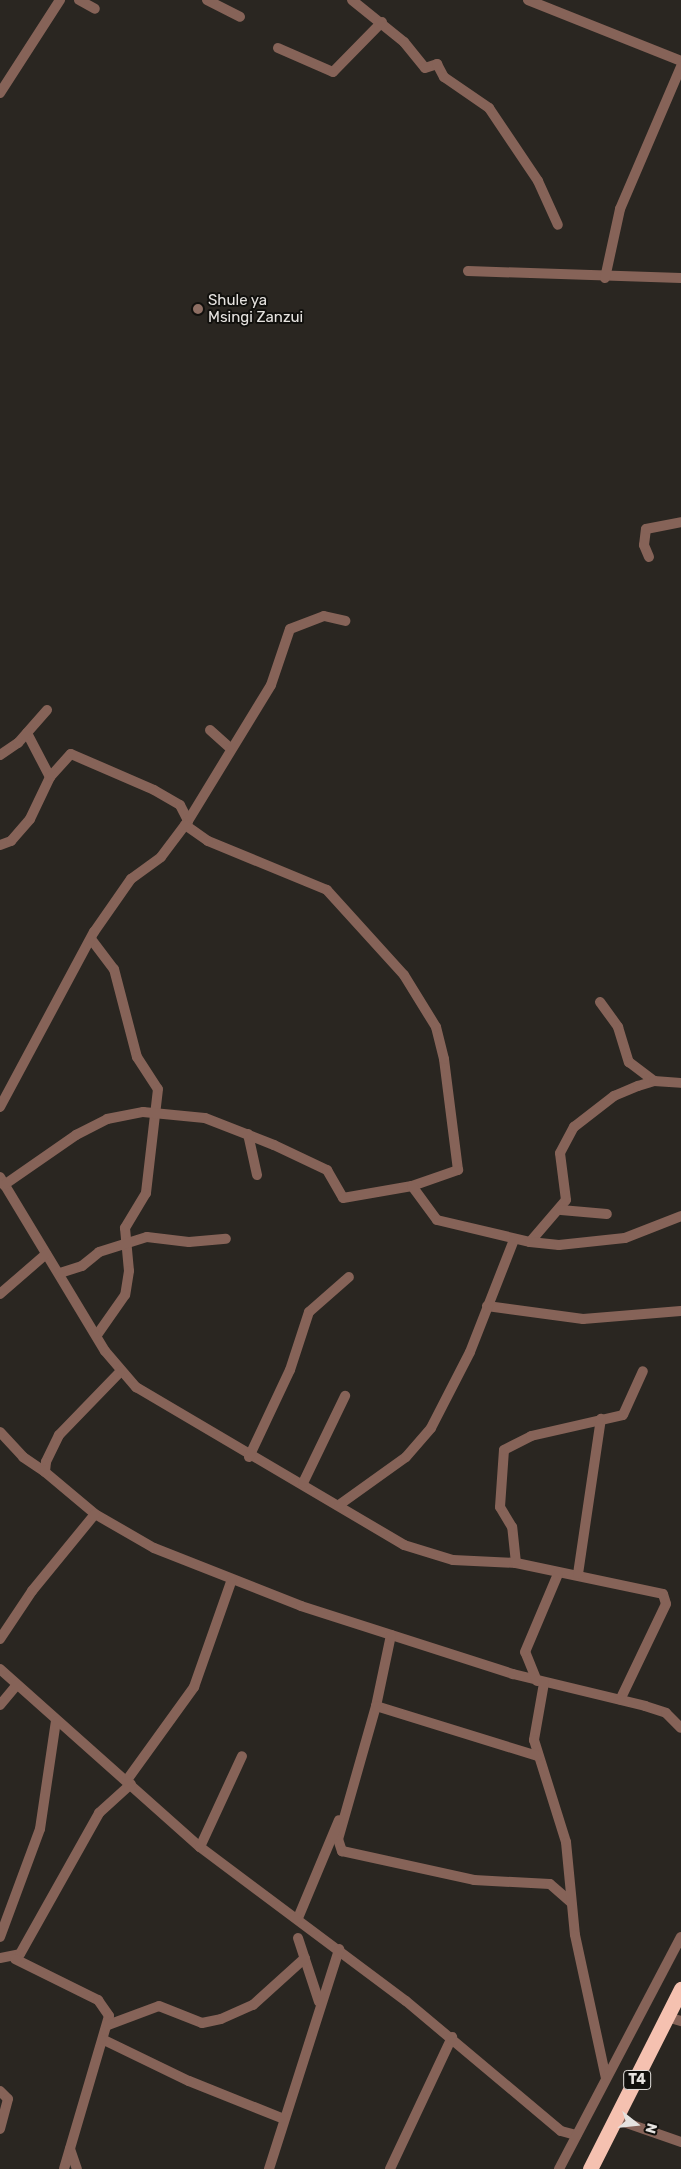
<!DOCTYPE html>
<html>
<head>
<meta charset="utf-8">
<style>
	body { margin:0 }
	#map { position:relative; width:681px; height:2169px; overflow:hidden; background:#2a2621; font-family:Rubik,sans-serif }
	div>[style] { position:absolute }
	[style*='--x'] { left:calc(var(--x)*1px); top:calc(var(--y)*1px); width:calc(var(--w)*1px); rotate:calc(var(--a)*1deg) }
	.street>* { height:10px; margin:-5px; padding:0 5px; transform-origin:5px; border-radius:5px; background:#866358 }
	.highway>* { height:15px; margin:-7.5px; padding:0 7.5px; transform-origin:7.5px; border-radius:7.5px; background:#f5c1b0 }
	.dots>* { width:14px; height:14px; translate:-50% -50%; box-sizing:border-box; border:2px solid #11100d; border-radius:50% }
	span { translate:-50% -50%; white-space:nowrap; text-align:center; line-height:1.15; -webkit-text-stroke:4px #11100d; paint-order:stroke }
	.shield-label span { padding:1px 4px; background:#11100d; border:1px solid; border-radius:4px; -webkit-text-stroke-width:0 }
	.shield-label { font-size:14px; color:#e5e2df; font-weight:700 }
	.poi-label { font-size:15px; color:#e5e2df }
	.left { translate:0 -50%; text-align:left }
	.north { position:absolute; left:611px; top:2099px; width:50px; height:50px; -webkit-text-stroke:4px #11100d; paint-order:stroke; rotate:106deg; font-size:14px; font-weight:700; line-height:20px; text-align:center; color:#e5e2df }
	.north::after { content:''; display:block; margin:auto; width:18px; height:22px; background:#e5e2df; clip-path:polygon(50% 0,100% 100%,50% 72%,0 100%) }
</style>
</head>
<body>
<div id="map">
	<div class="street">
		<div style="--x:79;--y:0;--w:18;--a:29"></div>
		<div style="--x:207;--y:0;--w:37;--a:27"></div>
		<div style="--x:352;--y:0;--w:67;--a:38.9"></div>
		<div style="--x:404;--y:42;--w:33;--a:51"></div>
		<div style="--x:425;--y:68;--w:13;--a:-18"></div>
		<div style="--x:437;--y:64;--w:15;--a:62"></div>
		<div style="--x:444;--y:77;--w:55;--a:34.6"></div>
		<div style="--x:489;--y:108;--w:88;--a:56.1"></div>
		<div style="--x:538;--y:181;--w:48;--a:65.6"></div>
		<div style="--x:528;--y:0;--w:165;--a:21.7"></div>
		<div style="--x:278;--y:48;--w:60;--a:23.6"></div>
		<div style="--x:333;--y:72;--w:70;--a:-45.6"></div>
		<div style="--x:0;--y:93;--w:111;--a:-57.2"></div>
		<div style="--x:468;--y:271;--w:213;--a:1.9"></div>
		<div style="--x:605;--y:278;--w:71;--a:-77.7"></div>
		<div style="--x:620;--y:209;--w:155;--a:-66.8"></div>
		<div style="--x:649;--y:557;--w:13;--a:-113"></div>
		<div style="--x:644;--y:545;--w:16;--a:-83"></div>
		<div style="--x:646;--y:529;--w:36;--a:-11"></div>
		<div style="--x:210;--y:730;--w:27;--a:42"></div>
		<div style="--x:27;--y:733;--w:50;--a:62.4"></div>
		<div style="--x:0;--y:755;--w:22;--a:-34"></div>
		<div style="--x:18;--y:743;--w:44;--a:-48.7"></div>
		<div style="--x:0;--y:845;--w:12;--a:-20"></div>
		<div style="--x:11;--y:841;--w:29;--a:-49"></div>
		<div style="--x:30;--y:819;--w:47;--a:-64.5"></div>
		<div style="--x:50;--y:777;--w:31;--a:-48"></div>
		<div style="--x:71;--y:754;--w:90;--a:23.4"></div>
		<div style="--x:154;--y:790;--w:30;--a:30"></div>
		<div style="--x:180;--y:805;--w:18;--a:63"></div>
		<div style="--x:91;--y:939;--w:38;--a:53"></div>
		<div style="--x:114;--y:969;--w:91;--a:75.4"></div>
		<div style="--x:137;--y:1057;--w:38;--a:57"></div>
		<div style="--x:158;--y:1089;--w:105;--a:96.6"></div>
		<div style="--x:146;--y:1193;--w:41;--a:121"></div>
		<div style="--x:125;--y:1228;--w:43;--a:84.7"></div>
		<div style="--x:129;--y:1271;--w:24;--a:99"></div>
		<div style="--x:125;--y:1295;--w:49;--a:125"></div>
		<div style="--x:600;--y:1002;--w:31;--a:54"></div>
		<div style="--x:618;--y:1027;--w:37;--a:73"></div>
		<div style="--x:629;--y:1062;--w:31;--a:37"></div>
		<div style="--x:0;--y:1107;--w:199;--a:-61.8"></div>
		<div style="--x:94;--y:932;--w:65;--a:-55.1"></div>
		<div style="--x:131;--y:879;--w:37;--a:-36"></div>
		<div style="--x:161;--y:857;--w:45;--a:-53.1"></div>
		<div style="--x:188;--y:821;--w:159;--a:-58.6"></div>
		<div style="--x:271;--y:685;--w:59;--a:-71.3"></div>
		<div style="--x:290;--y:629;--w:36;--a:-21"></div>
		<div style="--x:324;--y:616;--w:22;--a:13"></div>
		<div style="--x:248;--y:1134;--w:42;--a:77.6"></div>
		<div style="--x:0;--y:1177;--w:203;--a:58.9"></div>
		<div style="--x:105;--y:1351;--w:48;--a:49.3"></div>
		<div style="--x:136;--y:1387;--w:311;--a:30.5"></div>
		<div style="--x:404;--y:1545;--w:51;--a:17"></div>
		<div style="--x:453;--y:1560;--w:63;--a:2.7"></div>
		<div style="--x:516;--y:1563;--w:150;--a:11.9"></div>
		<div style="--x:663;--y:1594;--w:10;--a:73"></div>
		<div style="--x:666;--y:1604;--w:106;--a:115.6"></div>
		<div style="--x:4;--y:1185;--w:88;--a:-34.8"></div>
		<div style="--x:76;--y:1135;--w:35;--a:-27"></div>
		<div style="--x:107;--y:1119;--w:37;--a:-11"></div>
		<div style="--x:143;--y:1112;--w:62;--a:5.5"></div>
		<div style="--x:205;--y:1118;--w:74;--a:21.4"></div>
		<div style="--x:274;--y:1145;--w:59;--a:25.3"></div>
		<div style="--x:327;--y:1170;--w:32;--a:60"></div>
		<div style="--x:343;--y:1198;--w:70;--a:-9.9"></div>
		<div style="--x:412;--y:1186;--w:49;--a:-19.2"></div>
		<div style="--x:458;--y:1170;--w:112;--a:-97.2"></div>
		<div style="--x:444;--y:1059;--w:33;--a:-104"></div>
		<div style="--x:436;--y:1027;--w:61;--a:-121.6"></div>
		<div style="--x:404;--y:975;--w:115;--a:-132.2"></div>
		<div style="--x:327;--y:890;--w:129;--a:-157.6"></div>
		<div style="--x:208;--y:841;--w:28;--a:-145"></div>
		<div style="--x:412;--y:1186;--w:42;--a:53.7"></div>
		<div style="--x:437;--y:1220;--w:96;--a:13.3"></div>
		<div style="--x:530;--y:1242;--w:55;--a:-49.4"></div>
		<div style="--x:566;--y:1200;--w:47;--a:-97.3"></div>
		<div style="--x:560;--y:1153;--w:30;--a:-62"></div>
		<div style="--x:574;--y:1127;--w:51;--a:-37.8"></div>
		<div style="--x:614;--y:1096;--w:26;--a:-23"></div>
		<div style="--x:638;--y:1086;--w:17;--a:-17"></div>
		<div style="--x:654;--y:1081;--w:27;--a:4"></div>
		<div style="--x:561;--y:1210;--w:46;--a:5"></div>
		<div style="--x:530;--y:1242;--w:29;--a:6"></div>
		<div style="--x:559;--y:1245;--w:66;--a:-6.1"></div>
		<div style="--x:625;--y:1238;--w:60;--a:-21.4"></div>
		<div style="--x:60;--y:1273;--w:23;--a:-18"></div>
		<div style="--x:82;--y:1266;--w:22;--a:-39"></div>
		<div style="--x:99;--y:1252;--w:50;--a:-17.4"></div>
		<div style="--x:147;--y:1237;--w:42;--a:6.8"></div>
		<div style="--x:189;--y:1242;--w:37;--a:-5"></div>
		<div style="--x:0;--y:1294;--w:61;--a:-41"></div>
		<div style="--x:487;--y:1306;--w:97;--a:7.7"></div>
		<div style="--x:583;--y:1319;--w:98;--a:-4.7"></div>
		<div style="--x:120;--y:1372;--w:88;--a:134.1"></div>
		<div style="--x:59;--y:1435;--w:30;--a:116"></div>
		<div style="--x:46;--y:1462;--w:10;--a:96"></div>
		<div style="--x:45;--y:1472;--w:65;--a:40"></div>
		<div style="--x:95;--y:1514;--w:68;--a:30"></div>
		<div style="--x:154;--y:1548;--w:158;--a:21.5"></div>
		<div style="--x:301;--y:1606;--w:223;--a:17.8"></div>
		<div style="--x:513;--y:1674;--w:136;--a:13.6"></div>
		<div style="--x:645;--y:1706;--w:22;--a:18"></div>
		<div style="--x:666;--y:1713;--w:21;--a:45"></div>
		<div style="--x:0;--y:1432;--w:34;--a:47"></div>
		<div style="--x:23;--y:1457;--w:27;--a:34"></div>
		<div style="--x:249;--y:1457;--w:96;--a:-64.8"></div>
		<div style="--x:290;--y:1370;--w:61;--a:-71.9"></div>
		<div style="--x:309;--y:1312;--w:53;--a:-41.2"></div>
		<div style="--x:303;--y:1483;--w:97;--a:-64.2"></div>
		<div style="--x:339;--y:1505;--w:82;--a:-35.6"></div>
		<div style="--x:406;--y:1457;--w:38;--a:-49"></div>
		<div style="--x:431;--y:1428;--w:85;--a:-62.8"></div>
		<div style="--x:470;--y:1352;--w:120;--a:-68.6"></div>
		<div style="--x:516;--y:1563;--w:36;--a:-96"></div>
		<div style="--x:512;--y:1527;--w:23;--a:-121"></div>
		<div style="--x:500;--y:1507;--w:57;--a:-86"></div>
		<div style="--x:504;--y:1450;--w:30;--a:-27"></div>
		<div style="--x:531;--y:1436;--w:94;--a:-12.9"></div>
		<div style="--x:623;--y:1415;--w:48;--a:-65.6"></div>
		<div style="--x:578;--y:1574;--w:157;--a:-81.6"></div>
		<div style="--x:391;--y:1635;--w:73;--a:101.9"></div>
		<div style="--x:376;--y:1706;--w:138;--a:105.9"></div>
		<div style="--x:338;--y:1839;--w:13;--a:72"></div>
		<div style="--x:342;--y:1851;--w:135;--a:12.4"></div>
		<div style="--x:474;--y:1880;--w:76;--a:3"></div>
		<div style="--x:550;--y:1884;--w:28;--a:41"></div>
		<div style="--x:0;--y:1639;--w:58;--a:-56.3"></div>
		<div style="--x:32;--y:1591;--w:99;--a:-50.7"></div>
		<div style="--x:0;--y:1669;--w:268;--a:41.7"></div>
		<div style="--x:200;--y:1847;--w:257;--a:36.8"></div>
		<div style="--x:406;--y:2001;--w:202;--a:40"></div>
		<div style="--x:561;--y:2131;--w:16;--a:15"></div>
		<div style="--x:537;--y:1681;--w:31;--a:-112"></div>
		<div style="--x:525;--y:1652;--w:85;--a:-67.1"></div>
		<div style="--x:544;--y:1683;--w:58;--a:100"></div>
		<div style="--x:534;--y:1740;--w:107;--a:72.6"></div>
		<div style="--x:566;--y:1842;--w:93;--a:84.5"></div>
		<div style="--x:575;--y:1935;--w:146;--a:77.8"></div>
		<div style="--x:0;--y:1705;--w:26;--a:-50"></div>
		<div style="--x:376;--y:1706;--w:170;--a:17.2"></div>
		<div style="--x:127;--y:1780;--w:115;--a:-54.2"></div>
		<div style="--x:194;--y:1687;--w:114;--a:-70.6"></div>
		<div style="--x:200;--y:1847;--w:100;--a:-65.2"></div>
		<div style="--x:298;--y:1918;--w:106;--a:-67.3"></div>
		<div style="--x:0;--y:1937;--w:115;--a:-69.7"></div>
		<div style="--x:40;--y:1829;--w:109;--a:-81.6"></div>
		<div style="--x:298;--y:1938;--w:67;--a:71.8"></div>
		<div style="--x:0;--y:1958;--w:20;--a:-11"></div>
		<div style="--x:20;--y:1954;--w:162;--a:-60.7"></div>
		<div style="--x:99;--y:1813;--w:43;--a:-42.2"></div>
		<div style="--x:15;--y:1959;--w:93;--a:26.3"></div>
		<div style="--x:98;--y:2000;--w:19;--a:55"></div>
		<div style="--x:109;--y:2016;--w:159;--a:106.4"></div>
		<div style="--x:667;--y:2017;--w:15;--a:16"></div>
		<div style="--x:108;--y:2025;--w:54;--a:-20.4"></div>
		<div style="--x:159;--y:2006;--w:46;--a:21.6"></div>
		<div style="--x:202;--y:2023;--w:19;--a:-12"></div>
		<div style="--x:221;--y:2019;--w:35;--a:-24"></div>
		<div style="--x:253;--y:2005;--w:70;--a:-42.1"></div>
		<div style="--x:104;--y:2040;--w:94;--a:25.8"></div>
		<div style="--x:189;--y:2081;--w:102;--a:21.8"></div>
		<div style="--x:0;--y:2091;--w:11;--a:45"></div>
		<div style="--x:8;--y:2099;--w:31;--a:105"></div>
		<div style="--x:618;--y:2120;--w:67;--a:19.2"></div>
		<div style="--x:70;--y:2149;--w:21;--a:71"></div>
		<div style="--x:269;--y:2169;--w:231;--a:-72.3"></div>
		<div style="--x:390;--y:2169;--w:146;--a:-64.8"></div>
		<div style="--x:559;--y:2169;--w:262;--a:-62.3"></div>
	</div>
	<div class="highway">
		<div style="--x:590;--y:2169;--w:202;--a:-63.2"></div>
	</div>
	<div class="dots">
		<div style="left:198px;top:309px;background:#8d6e63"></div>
	</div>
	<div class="shield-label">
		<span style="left:637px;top:2080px">T4</span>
	</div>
	<div class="poi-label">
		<span class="left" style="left:208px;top:309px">Shule ya<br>Msingi Zanzui</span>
	</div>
	<div class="north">N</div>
</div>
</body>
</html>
